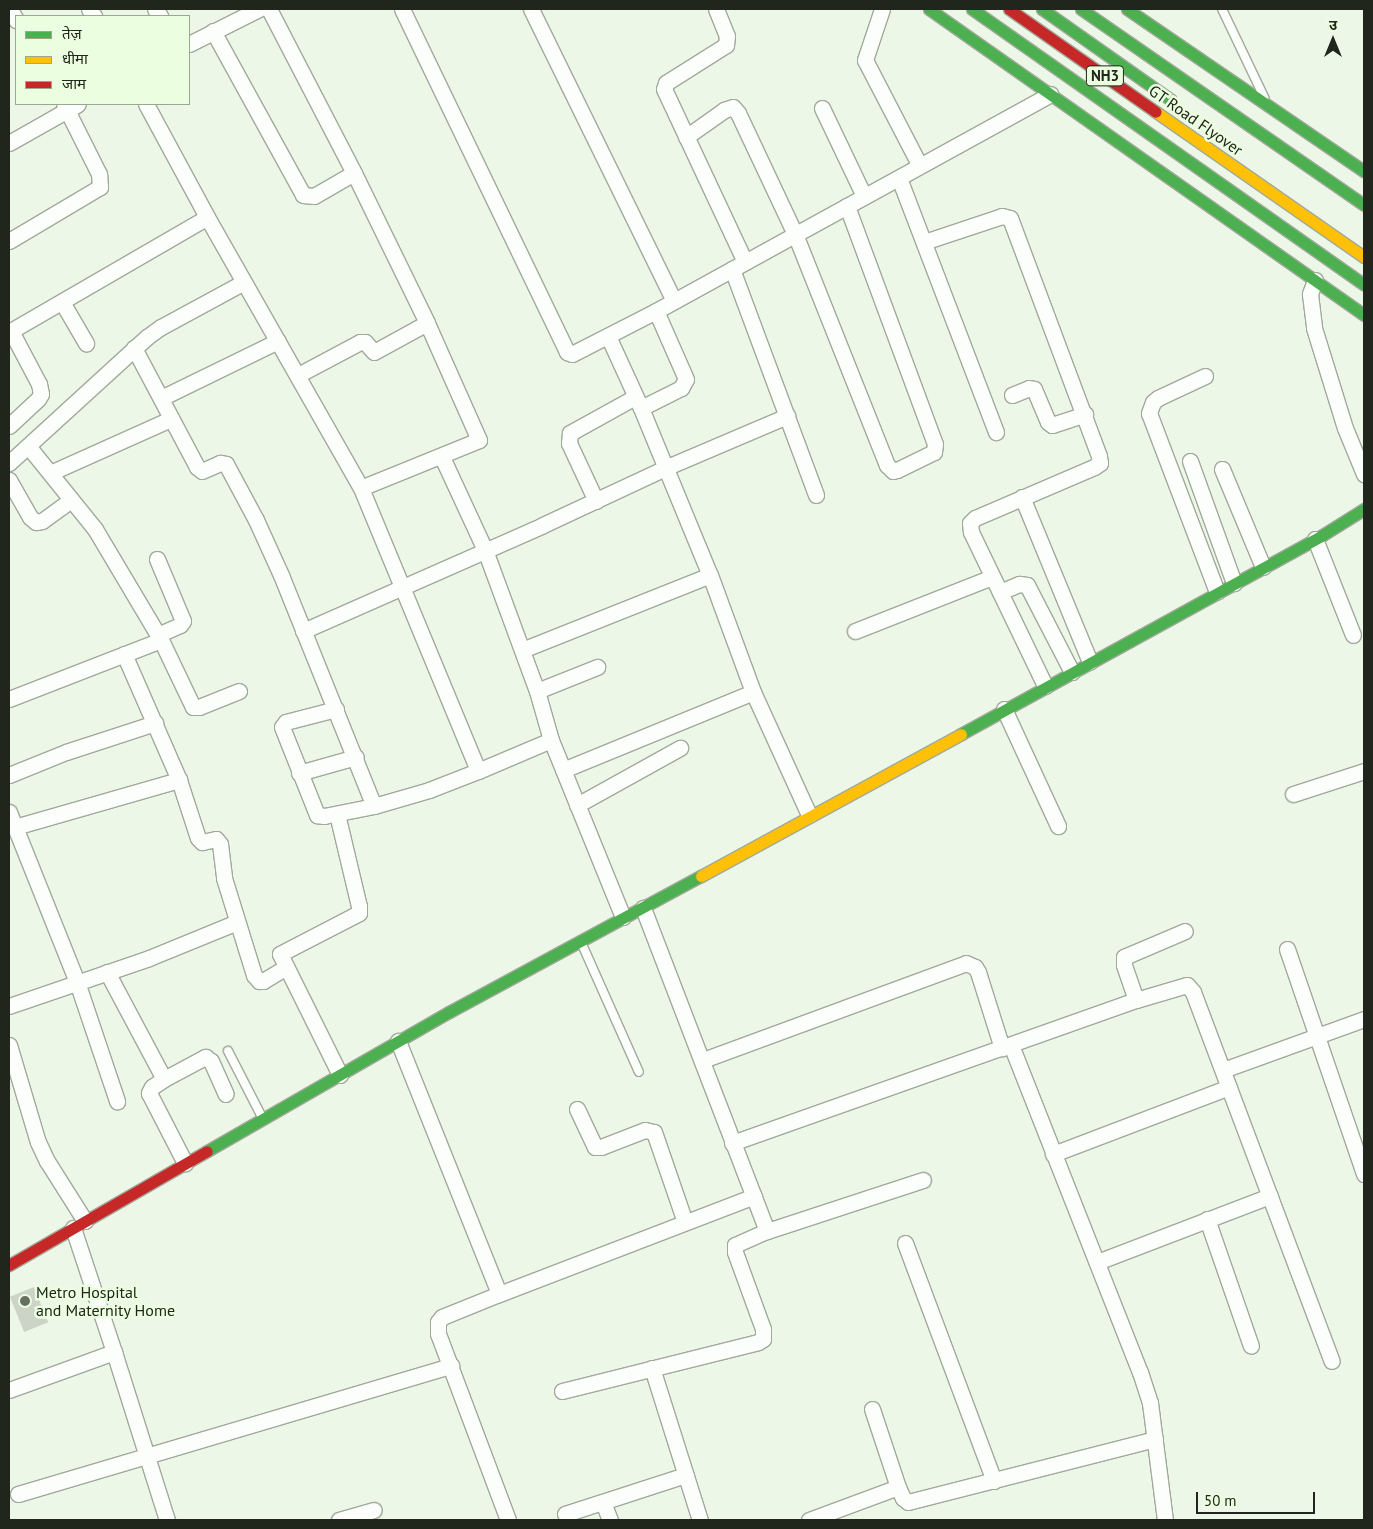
<!DOCTYPE html>
<html>
<head>
<meta charset="utf-8">
<style>
	body { margin:0 }
	#map { position:relative; width:1373px; height:1529px; overflow:hidden; background:#edf7e7; font-family:"PT Sans","Noto Sans Devanagari",sans-serif }
	div>[style] { position:absolute }
	[style*='--x'] { left:calc(var(--x)*1px); top:calc(var(--y)*1px); width:calc(var(--w)*1px); rotate:calc(var(--a)*1deg) }
	.building>* { inset:0; background:#ccd4c7; transform-origin:0 0 }
	.roads { filter:drop-shadow(1px 0 #a1a99c) drop-shadow(-1px 0 #a1a99c) drop-shadow(0 1px #a1a99c) drop-shadow(0 -1px #a1a99c) }
	.lane>* { height:8px; margin:-4px; padding:0 4px; transform-origin:4px; border-radius:4px; background:#fcfefb }
	.street>* { height:15px; margin:-7.5px; padding:0 7.5px; transform-origin:7.5px; border-radius:7.5px; background:#fcfefb }
	.fast>* { height:11px; margin:-5.5px; padding:0 5.5px; transform-origin:5.5px; border-radius:5.5px; background:#4caf50 }
	.slow>* { height:11px; margin:-5.5px; padding:0 5.5px; transform-origin:5.5px; border-radius:5.5px; background:#ffc107 }
	.jam>* { height:11px; margin:-5.5px; padding:0 5.5px; transform-origin:5.5px; border-radius:5.5px; background:#c62828 }
	.dots>* { width:14px; height:14px; translate:-50% -50%; box-sizing:border-box; border:2px solid #ecfee0; border-radius:50% }
	span { translate:-50% -50%; white-space:nowrap; text-align:center; line-height:1.15; -webkit-text-stroke:5px #ecfee0; paint-order:stroke }
	.shield-label span { padding:1px 4px; background:#ecfee0; border:1px solid; border-radius:4px; -webkit-text-stroke-width:0 }
	.shield-label { font-size:15px; color:#20261b; font-weight:700 }
	.street-label { font-size:16px; color:#20261b }
	.poi-label { font-size:16px; color:#20261b }
	.left { translate:0 -50%; text-align:left }
	.frame { position:absolute; inset:0; border:10px solid #20261b; pointer-events:none }
	.legend { position:absolute; left:15px; top:15px; width:175px; height:90px; box-sizing:border-box; background:#ecfee0; border:1px solid #9aa891; margin:0; padding:6px 9px; list-style:none; font-size:15px; color:#20261b }
	.legend li { display:flex; align-items:center; gap:10px; height:25px }
	.legend b { width:25px; border:1px solid #9aa891 }
	.north { position:absolute; left:1308px; top:15px; width:50px; height:50px; -webkit-text-stroke:4px #ecfee0; paint-order:stroke; rotate:0deg; font-size:14px; font-weight:700; line-height:20px; text-align:center; color:#20261b }
	.north::after { content:''; display:block; margin:auto; width:18px; height:22px; background:#20261b; clip-path:polygon(50% 0,100% 100%,50% 72%,0 100%) }
	.scale { position:absolute; left:1196px; top:1492px; width:119px; height:22px; box-sizing:border-box; border:2px solid #20261b; border-top:0; padding-left:6px; font-size:15px; line-height:18px; white-space:nowrap; color:#20261b; -webkit-text-stroke:4px #ecfee0; paint-order:stroke }
</style>
</head>
<body>
<div id="map">
	<div class="building">
		<div style="left:34px;top:1287px;width:38px;height:26px;rotate:68deg"></div>
	</div>
	<div class="roads">
		<div class="lane">
			<div style="--x:1222;--y:9;--w:98;--a:64.5"></div>
			<div style="--x:581;--y:942;--w:142;--a:66"></div>
			<div style="--x:228;--y:1051;--w:76;--a:62.8"></div>
		</div>
		<div class="street">
			<div style="--x:10;--y:9;--w:13;--a:61"></div>
			<div style="--x:89;--y:9;--w:9;--a:54"></div>
			<div style="--x:155;--y:9;--w:9;--a:54"></div>
			<div style="--x:269;--y:9;--w:185;--a:62.6"></div>
			<div style="--x:354;--y:173;--w:167;--a:64"></div>
			<div style="--x:427;--y:323;--w:128;--a:66"></div>
			<div style="--x:479;--y:440;--w:127;--a:157.9"></div>
			<div style="--x:402;--y:9;--w:381;--a:64.3"></div>
			<div style="--x:567;--y:352;--w:5;--a:22"></div>
			<div style="--x:572;--y:354;--w:94;--a:-27.1"></div>
			<div style="--x:656;--y:311;--w:450;--a:-28.8"></div>
			<div style="--x:531;--y:9;--w:325;--a:63.9"></div>
			<div style="--x:716;--y:9;--w:29;--a:68"></div>
			<div style="--x:727;--y:36;--w:9;--a:96"></div>
			<div style="--x:726;--y:45;--w:71;--a:147.7"></div>
			<div style="--x:666;--y:83;--w:6;--a:108"></div>
			<div style="--x:664;--y:89;--w:191;--a:64.9"></div>
			<div style="--x:882;--y:9;--w:54;--a:108.4"></div>
			<div style="--x:865;--y:60;--w:119;--a:62.6"></div>
			<div style="--x:213;--y:31;--w:187;--a:61.2"></div>
			<div style="--x:303;--y:195;--w:11;--a:5"></div>
			<div style="--x:314;--y:196;--w:46;--a:-29.9"></div>
			<div style="--x:189;--y:44;--w:78;--a:-26.6"></div>
			<div style="--x:146;--y:104;--w:128;--a:61.6"></div>
			<div style="--x:207;--y:217;--w:312;--a:60.4"></div>
			<div style="--x:361;--y:488;--w:306;--a:67.5"></div>
			<div style="--x:478;--y:771;--w:79;--a:-23"></div>
			<div style="--x:551;--y:740;--w:191;--a:67.9"></div>
			<div style="--x:822;--y:108;--w:98;--a:64.5"></div>
			<div style="--x:686;--y:137;--w:47;--a:-35.4"></div>
			<div style="--x:724;--y:110;--w:9;--a:-18"></div>
			<div style="--x:733;--y:107;--w:8;--a:50"></div>
			<div style="--x:738;--y:113;--w:134;--a:64.8"></div>
			<div style="--x:795;--y:234;--w:249;--a:68.3"></div>
			<div style="--x:887;--y:465;--w:8;--a:45"></div>
			<div style="--x:893;--y:471;--w:4;--a:-14"></div>
			<div style="--x:897;--y:470;--w:41;--a:-25.9"></div>
			<div style="--x:934;--y:452;--w:8;--a:-83"></div>
			<div style="--x:935;--y:444;--w:254;--a:-110.3"></div>
			<div style="--x:9;--y:143;--w:79;--a:-29.5"></div>
			<div style="--x:899;--y:178;--w:272;--a:69.1"></div>
			<div style="--x:9;--y:241;--w:106;--a:-30.7"></div>
			<div style="--x:100;--y:187;--w:13;--a:-94"></div>
			<div style="--x:99;--y:174;--w:78;--a:-116.6"></div>
			<div style="--x:924;--y:242;--w:82;--a:-18.4"></div>
			<div style="--x:1002;--y:216;--w:8;--a:14"></div>
			<div style="--x:1010;--y:218;--w:254;--a:69.5"></div>
			<div style="--x:1099;--y:456;--w:7;--a:82"></div>
			<div style="--x:1100;--y:463;--w:7;--a:146"></div>
			<div style="--x:1094;--y:467;--w:129;--a:156.8"></div>
			<div style="--x:975;--y:518;--w:7;--a:135"></div>
			<div style="--x:970;--y:523;--w:9;--a:84"></div>
			<div style="--x:971;--y:532;--w:171;--a:64.3"></div>
			<div style="--x:732;--y:269;--w:241;--a:69.6"></div>
			<div style="--x:1315;--y:280;--w:15;--a:110"></div>
			<div style="--x:1310;--y:294;--w:34;--a:83"></div>
			<div style="--x:1314;--y:328;--w:105;--a:72.8"></div>
			<div style="--x:1345;--y:428;--w:50;--a:67.6"></div>
			<div style="--x:62;--y:302;--w:48;--a:59.7"></div>
			<div style="--x:9;--y:332;--w:229;--a:-30.1"></div>
			<div style="--x:608;--y:336;--w:79;--a:65.4"></div>
			<div style="--x:641;--y:408;--w:181;--a:67.6"></div>
			<div style="--x:710;--y:575;--w:125;--a:69.8"></div>
			<div style="--x:753;--y:692;--w:135;--a:65.5"></div>
			<div style="--x:134;--y:348;--w:135;--a:62.1"></div>
			<div style="--x:197;--y:467;--w:6;--a:39"></div>
			<div style="--x:202;--y:471;--w:20;--a:-24"></div>
			<div style="--x:220;--y:463;--w:6;--a:9"></div>
			<div style="--x:226;--y:464;--w:64;--a:61.8"></div>
			<div style="--x:256;--y:520;--w:60;--a:65.6"></div>
			<div style="--x:281;--y:575;--w:249;--a:68.1"></div>
			<div style="--x:298;--y:375;--w:70;--a:-28"></div>
			<div style="--x:360;--y:342;--w:5;--a:0"></div>
			<div style="--x:365;--y:342;--w:13;--a:48"></div>
			<div style="--x:374;--y:352;--w:60;--a:-28.7"></div>
			<div style="--x:1205;--y:376;--w:52;--a:154.9"></div>
			<div style="--x:1158;--y:398;--w:6;--a:141"></div>
			<div style="--x:1153;--y:402;--w:12;--a:110"></div>
			<div style="--x:1149;--y:413;--w:191;--a:69.2"></div>
			<div style="--x:1012;--y:395;--w:18;--a:-22"></div>
			<div style="--x:1029;--y:388;--w:5;--a:11"></div>
			<div style="--x:1034;--y:389;--w:36;--a:67"></div>
			<div style="--x:1048;--y:422;--w:5;--a:37"></div>
			<div style="--x:1052;--y:425;--w:35;--a:-18"></div>
			<div style="--x:161;--y:398;--w:130;--a:-26"></div>
			<div style="--x:641;--y:408;--w:45;--a:-26.6"></div>
			<div style="--x:681;--y:388;--w:10;--a:-61"></div>
			<div style="--x:686;--y:379;--w:74;--a:-113.8"></div>
			<div style="--x:9;--y:426;--w:40;--a:-43"></div>
			<div style="--x:38;--y:399;--w:6;--a:-59"></div>
			<div style="--x:41;--y:394;--w:10;--a:-101"></div>
			<div style="--x:39;--y:384;--w:60;--a:-117.8"></div>
			<div style="--x:28;--y:446;--w:107;--a:51.1"></div>
			<div style="--x:95;--y:529;--w:129;--a:59.3"></div>
			<div style="--x:161;--y:640;--w:74;--a:64.5"></div>
			<div style="--x:193;--y:707;--w:6;--a:0"></div>
			<div style="--x:199;--y:707;--w:43;--a:-21.8"></div>
			<div style="--x:442;--y:457;--w:102;--a:65.2"></div>
			<div style="--x:485;--y:550;--w:150;--a:69.8"></div>
			<div style="--x:537;--y:691;--w:51;--a:74.1"></div>
			<div style="--x:1190;--y:461;--w:130;--a:70.2"></div>
			<div style="--x:9;--y:463;--w:187;--a:-42.4"></div>
			<div style="--x:147;--y:337;--w:17;--a:-36"></div>
			<div style="--x:161;--y:327;--w:94;--a:-28.5"></div>
			<div style="--x:1222;--y:469;--w:106;--a:67.3"></div>
			<div style="--x:50;--y:473;--w:133;--a:-24.1"></div>
			<div style="--x:9;--y:480;--w:43;--a:60.4"></div>
			<div style="--x:30;--y:517;--w:8;--a:40"></div>
			<div style="--x:36;--y:522;--w:6;--a:-9"></div>
			<div style="--x:42;--y:521;--w:36;--a:-36"></div>
			<div style="--x:1022;--y:497;--w:178;--a:67.6"></div>
			<div style="--x:596;--y:501;--w:64;--a:-115"></div>
			<div style="--x:569;--y:443;--w:10;--a:-84"></div>
			<div style="--x:570;--y:433;--w:74;--a:-29"></div>
			<div style="--x:1315;--y:539;--w:103;--a:68.4"></div>
			<div style="--x:157;--y:559;--w:67;--a:67.2"></div>
			<div style="--x:183;--y:621;--w:5;--a:127"></div>
			<div style="--x:180;--y:625;--w:24;--a:156"></div>
			<div style="--x:1000;--y:592;--w:21;--a:-23"></div>
			<div style="--x:1019;--y:584;--w:8;--a:7"></div>
			<div style="--x:1027;--y:585;--w:98;--a:62.7"></div>
			<div style="--x:303;--y:631;--w:262;--a:-23.8"></div>
			<div style="--x:543;--y:525;--w:135;--a:-25"></div>
			<div style="--x:665;--y:468;--w:133;--a:-23.1"></div>
			<div style="--x:855;--y:631;--w:147;--a:-21.5"></div>
			<div style="--x:522;--y:650;--w:202;--a:-21.7"></div>
			<div style="--x:124;--y:654;--w:137;--a:66.4"></div>
			<div style="--x:179;--y:780;--w:61;--a:71.9"></div>
			<div style="--x:198;--y:838;--w:6;--a:45"></div>
			<div style="--x:202;--y:842;--w:14;--a:-12"></div>
			<div style="--x:216;--y:839;--w:6;--a:51"></div>
			<div style="--x:220;--y:844;--w:34;--a:83"></div>
			<div style="--x:224;--y:878;--w:102;--a:72.8"></div>
			<div style="--x:254;--y:975;--w:8;--a:50"></div>
			<div style="--x:259;--y:981;--w:4;--a:0"></div>
			<div style="--x:263;--y:981;--w:26;--a:-31"></div>
			<div style="--x:537;--y:691;--w:65;--a:-21.8"></div>
			<div style="--x:9;--y:699;--w:163;--a:-21.2"></div>
			<div style="--x:336;--y:709;--w:52;--a:165.4"></div>
			<div style="--x:286;--y:722;--w:6;--a:129"></div>
			<div style="--x:282;--y:727;--w:95;--a:68.3"></div>
			<div style="--x:317;--y:815;--w:7;--a:8"></div>
			<div style="--x:324;--y:816;--w:51;--a:-11.3"></div>
			<div style="--x:374;--y:806;--w:57;--a:-16.2"></div>
			<div style="--x:429;--y:790;--w:53;--a:-21.2"></div>
			<div style="--x:1004;--y:709;--w:129;--a:65.2"></div>
			<div style="--x:563;--y:770;--w:205;--a:-22.3"></div>
			<div style="--x:299;--y:773;--w:59;--a:-15.7"></div>
			<div style="--x:9;--y:775;--w:61;--a:-22"></div>
			<div style="--x:66;--y:752;--w:94;--a:-18"></div>
			<div style="--x:1293;--y:794;--w:75;--a:-17.9"></div>
			<div style="--x:577;--y:805;--w:118;--a:-29"></div>
			<div style="--x:9;--y:812;--w:183;--a:68.2"></div>
			<div style="--x:77;--y:982;--w:126;--a:71.4"></div>
			<div style="--x:337;--y:814;--w:95;--a:76.6"></div>
			<div style="--x:359;--y:906;--w:7;--a:90"></div>
			<div style="--x:359;--y:913;--w:89;--a:152.6"></div>
			<div style="--x:280;--y:954;--w:135;--a:63.6"></div>
			<div style="--x:15;--y:827;--w:171;--a:-16"></div>
			<div style="--x:643;--y:908;--w:346;--a:69"></div>
			<div style="--x:1287;--y:949;--w:238;--a:71.1"></div>
			<div style="--x:107;--y:972;--w:121;--a:62"></div>
			<div style="--x:164;--y:1079;--w:14;--a:146"></div>
			<div style="--x:152;--y:1087;--w:7;--a:117"></div>
			<div style="--x:149;--y:1093;--w:79;--a:62.8"></div>
			<div style="--x:1136;--y:1000;--w:37;--a:-109"></div>
			<div style="--x:1124;--y:965;--w:8;--a:-90"></div>
			<div style="--x:1124;--y:957;--w:66;--a:-23.1"></div>
			<div style="--x:9;--y:1006;--w:148;--a:-18.9"></div>
			<div style="--x:149;--y:958;--w:95;--a:-22.2"></div>
			<div style="--x:398;--y:1041;--w:272;--a:68.2"></div>
			<div style="--x:9;--y:1045;--w:101;--a:73.4"></div>
			<div style="--x:38;--y:1142;--w:21;--a:65"></div>
			<div style="--x:47;--y:1161;--w:71;--a:57.7"></div>
			<div style="--x:1011;--y:1045;--w:352;--a:68.5"></div>
			<div style="--x:1140;--y:1372;--w:33;--a:72"></div>
			<div style="--x:1150;--y:1403;--w:118;--a:82.7"></div>
			<div style="--x:703;--y:1060;--w:280;--a:-20.2"></div>
			<div style="--x:966;--y:963;--w:10;--a:24"></div>
			<div style="--x:975;--y:967;--w:6;--a:59"></div>
			<div style="--x:978;--y:972;--w:80;--a:72.5"></div>
			<div style="--x:1223;--y:1070;--w:150;--a:-19.9"></div>
			<div style="--x:164;--y:1079;--w:47;--a:-28.2"></div>
			<div style="--x:205;--y:1057;--w:7;--a:34"></div>
			<div style="--x:211;--y:1061;--w:36;--a:66"></div>
			<div style="--x:577;--y:1109;--w:42;--a:64.7"></div>
			<div style="--x:595;--y:1147;--w:6;--a:0"></div>
			<div style="--x:601;--y:1147;--w:47;--a:-21.1"></div>
			<div style="--x:645;--y:1130;--w:9;--a:13"></div>
			<div style="--x:654;--y:1132;--w:95;--a:71"></div>
			<div style="--x:732;--y:1143;--w:429;--a:-19.5"></div>
			<div style="--x:1136;--y:1000;--w:53;--a:-16.4"></div>
			<div style="--x:1187;--y:985;--w:9;--a:49"></div>
			<div style="--x:1193;--y:992;--w:394;--a:69.4"></div>
			<div style="--x:1053;--y:1154;--w:188;--a:-20.8"></div>
			<div style="--x:1207;--y:1219;--w:134;--a:70.9"></div>
			<div style="--x:73;--y:1228;--w:131;--a:71.7"></div>
			<div style="--x:114;--y:1352;--w:176;--a:72.5"></div>
			<div style="--x:905;--y:1243;--w:254;--a:69.5"></div>
			<div style="--x:1097;--y:1262;--w:185;--a:-20.9"></div>
			<div style="--x:652;--y:1368;--w:159;--a:72.5"></div>
			<div style="--x:9;--y:1390;--w:112;--a:-19.9"></div>
			<div style="--x:562;--y:1391;--w:202;--a:-14"></div>
			<div style="--x:758;--y:1342;--w:6;--a:-31"></div>
			<div style="--x:763;--y:1339;--w:10;--a:-90"></div>
			<div style="--x:763;--y:1329;--w:82;--a:-110"></div>
			<div style="--x:735;--y:1252;--w:7;--a:-90"></div>
			<div style="--x:735;--y:1245;--w:35;--a:-24"></div>
			<div style="--x:767;--y:1231;--w:164;--a:-18.1"></div>
			<div style="--x:872;--y:1409;--w:82;--a:71.6"></div>
			<div style="--x:898;--y:1487;--w:12;--a:66"></div>
			<div style="--x:903;--y:1498;--w:6;--a:39"></div>
			<div style="--x:908;--y:1502;--w:255;--a:-14.3"></div>
			<div style="--x:18;--y:1494;--w:452;--a:-16.5"></div>
			<div style="--x:603;--y:1502;--w:19;--a:69"></div>
			<div style="--x:565;--y:1514;--w:127;--a:-17.9"></div>
			<div style="--x:339;--y:1520;--w:36;--a:-16"></div>
			<div style="--x:508;--y:1520;--w:199;--a:-110.6"></div>
			<div style="--x:438;--y:1334;--w:12;--a:-90"></div>
			<div style="--x:438;--y:1322;--w:6;--a:-51"></div>
			<div style="--x:442;--y:1317;--w:61;--a:-22"></div>
			<div style="--x:499;--y:1294;--w:273;--a:-21"></div>
			<div style="--x:809;--y:1520;--w:95;--a:-20.3"></div>
		</div>
		<div class="fast">
			<div style="--x:929;--y:9;--w:532;--a:35.12"></div>
			<div style="--x:972;--y:9;--w:479;--a:35.1"></div>
			<div style="--x:1042;--y:9;--w:158;--a:35.2"></div>
			<div style="--x:1081;--y:9;--w:344;--a:34.7"></div>
			<div style="--x:1127;--y:9;--w:287;--a:34.4"></div>
			<div style="--x:961;--y:734;--w:411;--a:-28.8"></div>
			<div style="--x:1321;--y:536;--w:51;--a:-32.1"></div>
			<div style="--x:207;--y:1151;--w:279;--a:-29.9"></div>
			<div style="--x:449;--y:1012;--w:286;--a:-28.4"></div>
		</div>
		<div class="slow">
			<div style="--x:1156;--y:112;--w:254;--a:34.9"></div>
			<div style="--x:701;--y:876;--w:296;--a:-28.6"></div>
		</div>
		<div class="jam">
			<div style="--x:1009;--y:9;--w:179;--a:35"></div>
			<div style="--x:9;--y:1265;--w:228;--a:-29.9"></div>
		</div>
	</div>
	<div class="dots">
		<div style="left:25px;top:1301px;background:#686f62"></div>
	</div>
	<div class="shield-label">
		<span style="left:1105px;top:76px">NH3</span>
	</div>
	<div class="street-label">
		<span style="left:1196px;top:120px;rotate:35deg">GT Road Flyover</span>
	</div>
	<div class="poi-label">
		<span class="left" style="left:36px;top:1301px">Metro Hospital<br>and Maternity Home</span>
	</div>
	<div class="frame"></div>
	<ul class="legend">
	<li><b style="height:6px;background:#4caf50"></b>तेज़</li>
	<li><b style="height:6px;background:#ffc107"></b>धीमा</li>
	<li><b style="height:6px;background:#c62828"></b>जाम</li>
	</ul>
	<div class="north">उ</div>
	<div class="scale">50 m</div>
</div>
</body>
</html>
